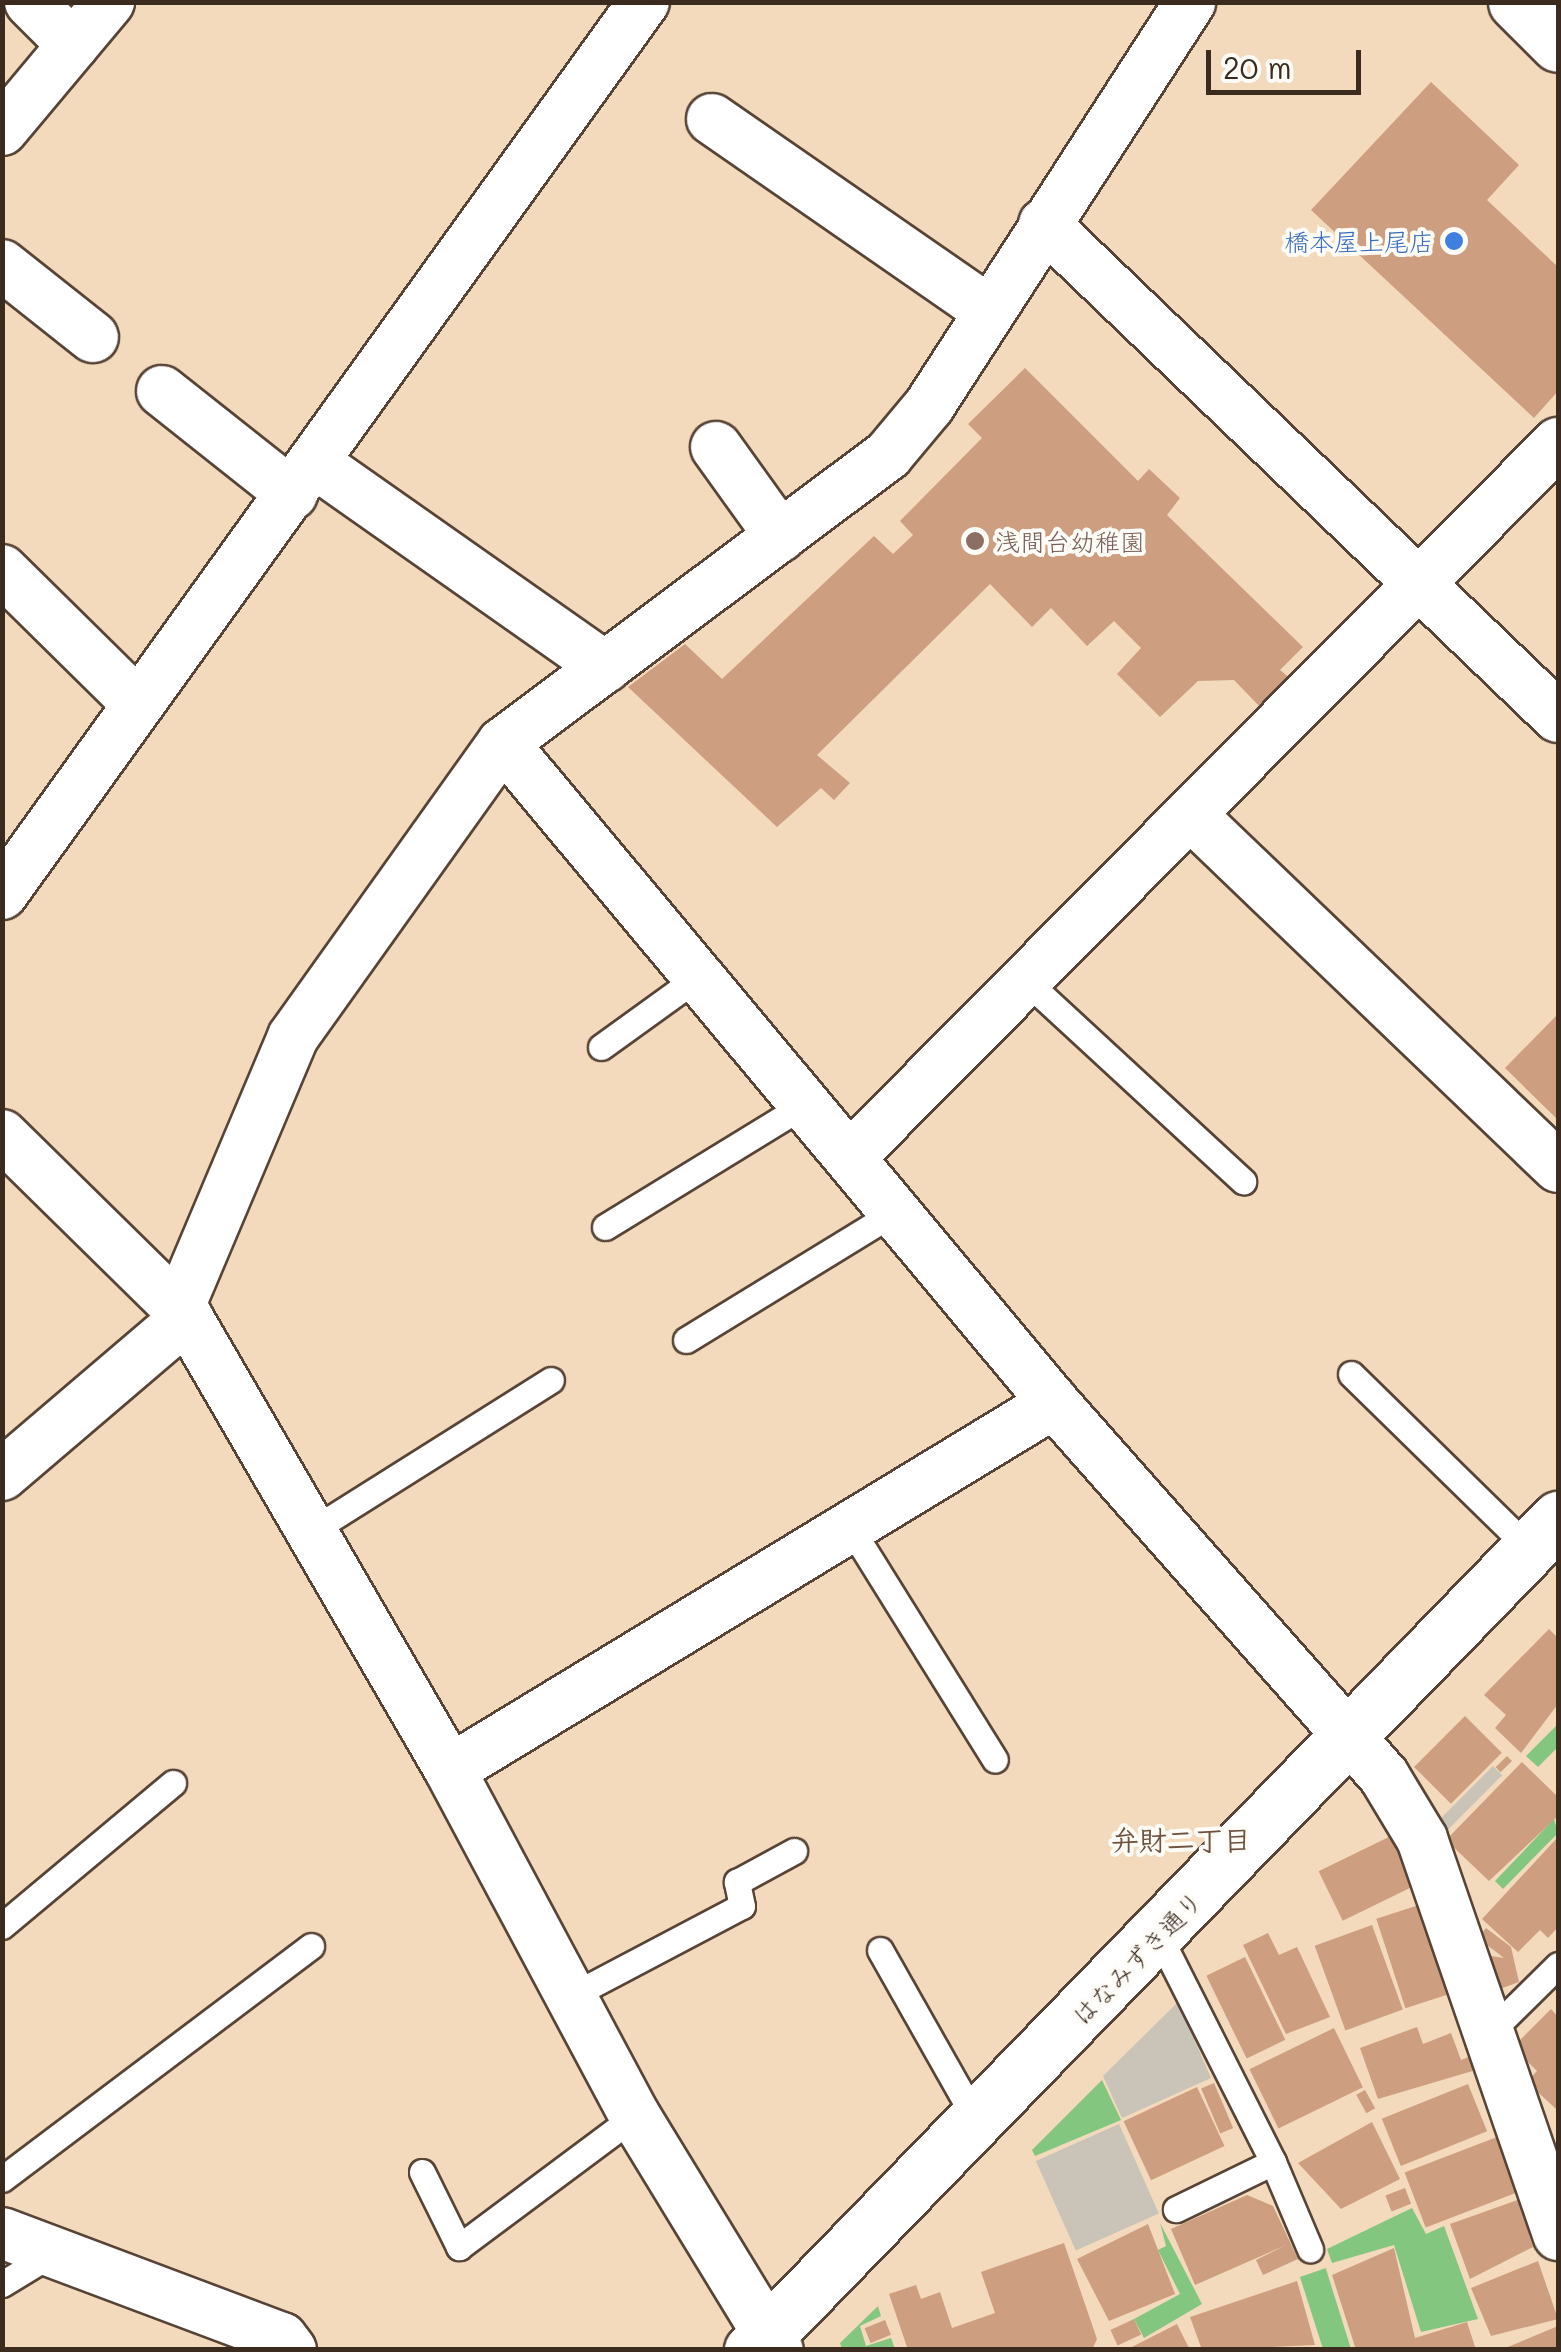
<!DOCTYPE html>
<html>
<head>
<meta charset="utf-8">
<style>
	body { margin:0 }
	#map { position:relative; width:1561px; height:2352px; overflow:hidden; background:#f3dabc; font-family:Mali,"Klee One",sans-serif }
	div>[style] { position:absolute }
	[style*='--x'] { left:calc(var(--x)*1px); top:calc(var(--y)*1px); width:calc(var(--w)*1px); rotate:calc(var(--a)*1deg) }
	.industrial>* { inset:0; background:#c9c3b8; transform-origin:0 0 }
	.green>* { inset:0; background:#83c680 }
	.building>* { inset:0; background:#cd9e7f; transform-origin:0 0 }
	.roads { filter:drop-shadow(2px 0 #574436) drop-shadow(-2px 0 #574436) drop-shadow(0 2px #574436) drop-shadow(0 -2px #574436) }
	.service>* { height:25px; margin:-12.5px; padding:0 12.5px; transform-origin:12.5px; border-radius:12.5px; background:#fff }
	.minor>* { height:50px; margin:-25px; padding:0 25px; transform-origin:25px; border-radius:25px; background:#fff }
	.tertiary>* { height:55px; margin:-27.5px; padding:0 27.5px; transform-origin:27.5px; border-radius:27.5px; background:#fff }
	.dots>* { width:28px; height:28px; translate:-50% -50%; box-sizing:border-box; border:5px solid #fdfcf7; border-radius:50% }
	span { translate:-50% -50%; white-space:nowrap; text-align:center; line-height:1.15; -webkit-text-stroke:8px #fdfcf7; paint-order:stroke }
	.shop-label { font-size:25px; color:#366cbe }
	.right { translate:-100% -50%; text-align:right }
	.education-label { font-size:25px; color:#785e54 }
	.left { translate:0 -50%; text-align:left }
	.street-label { font-size:25px; color:#3b2a1e }
	.neighbourhood-label { font-size:28px; color:#6e5340; font-weight:700 }
	.frame { position:absolute; inset:0; border:5px solid #3b2a1e; pointer-events:none }
	.scale { position:absolute; left:1206px; top:50px; width:155px; height:45px; box-sizing:border-box; border:5px solid #3b2a1e; border-top:0; padding-left:12px; font-size:30px; line-height:35px; white-space:nowrap; color:#3b2a1e; -webkit-text-stroke:8px #fdfcf7; paint-order:stroke }
</style>
</head>
<body>
<div id="map">
	<div class="industrial">
		<div style="left:1493px;top:1766px;width:13px;height:83px;rotate:45deg"></div>
		<div style="clip-path:polygon(1178px 2002px,1211px 2078px,1122px 2118px,1103px 2076px)"></div>
		<div style="left:1119px;top:2124px;width:98px;height:91px;rotate:66deg"></div>
	</div>
	<div class="green">
		<div style="clip-path:polygon(1558px 1724px,1558px 1747px,1538px 1767px,1526px 1756px)"></div>
		<div style="clip-path:polygon(1554px 1819px,1558px 1833px,1503px 1889px,1495px 1881px)"></div>
		<div style="clip-path:polygon(1102px 2080px,1121px 2120px,1035px 2156px,1032px 2150px)"></div>
		<div style="clip-path:polygon(1412px 2208px,1426px 2234px,1444px 2226px,1478px 2319px,1421px 2332px,1394px 2245px,1332px 2263px,1327px 2249px)"></div>
		<div style="clip-path:polygon(1160px 2223px,1202px 2304px,1144px 2338px,1134px 2319px,1180px 2294px,1158px 2250px,1166px 2246px)"></div>
		<div style="clip-path:polygon(1326px 2268px,1326px 2269px,1351px 2349px,1323px 2349px,1300px 2277px)"></div>
		<div style="clip-path:polygon(878px 2306px,881px 2316px,860px 2326px,866px 2346px,891px 2338px,895px 2349px,842px 2349px,840px 2343px)"></div>
	</div>
	<div class="building">
		<div style="clip-path:polygon(1431px 82px,1519px 165px,1487px 200px,1558px 267px,1558px 391px,1534px 418px,1311px 210px)"></div>
		<div style="clip-path:polygon(1025px 368px,1138px 481px,1149px 469px,1180px 498px,1167px 515px,1303px 647px,1280px 670px,1296px 683px,1263px 710px,1234px 680px,1198px 681px,1160px 717px,1117px 674px,1141px 648px,1114px 621px,1087px 646px,1051px 608px,1032px 627px,990px 584px,817px 755px,850px 783px,834px 800px,821px 788px,777px 827px,628px 687px,685px 644px,722px 679px,874px 536px,893px 554px,913px 535px,900px 521px,982px 438px,968px 424px)"></div>
		<div style="clip-path:polygon(1558px 1014px,1558px 1120px,1505px 1068px)"></div>
		<div style="clip-path:polygon(1549px 1629px,1558px 1638px,1558px 1704px,1521px 1753px,1495px 1728px,1506px 1715px,1484px 1695px)"></div>
		<div style="left:1465px;top:1716px;width:52px;height:72px;rotate:45deg"></div>
		<div style="left:1507px;top:1756px;width:7px;height:16px;rotate:45deg"></div>
		<div style="clip-path:polygon(1522px 1762px,1558px 1797px,1558px 1816px,1489px 1881px,1446px 1840px)"></div>
		<div style="left:1395px;top:1834px;width:55px;height:85px;rotate:64deg"></div>
		<div style="clip-path:polygon(1558px 1837px,1558px 1927px,1548px 1938px,1540px 1930px,1518px 1952px,1482px 1919px)"></div>
		<div style="left:1422px;top:1904px;width:94px;height:48px;rotate:72deg"></div>
		<div style="left:1372px;top:1925px;width:90px;height:61px;rotate:70deg"></div>
		<div style="clip-path:polygon(1486px 1928px,1511px 1947px,1519px 1982px,1497px 1990px,1485px 1955px,1504px 1958px,1478px 1938px)"></div>
		<div style="clip-path:polygon(1268px 1933px,1279px 1955px,1297px 1947px,1330px 2017px,1286px 2034px,1243px 1945px)"></div>
		<div style="left:1245px;top:1957px;width:92px;height:43px;rotate:64deg"></div>
		<div style="clip-path:polygon(1551px 2009px,1558px 2017px,1556px 2109px,1527px 2082px,1537px 2071px,1513px 2047px)"></div>
		<div style="clip-path:polygon(1417px 2027px,1423px 2044px,1451px 2033px,1461px 2060px,1481px 2052px,1486px 2067px,1378px 2099px,1360px 2048px)"></div>
		<div style="left:1334px;top:2028px;width:66px;height:94px;rotate:64deg"></div>
		<div style="left:1214px;top:2083px;width:49px;height:14px;rotate:67deg"></div>
		<div style="left:1468px;top:2084px;width:51px;height:93px;rotate:68deg"></div>
		<div style="left:1197px;top:2087px;width:65px;height:81px;rotate:65deg"></div>
		<div style="left:1365px;top:2090px;width:21px;height:10px;rotate:61deg"></div>
		<div style="clip-path:polygon(1372px 2122px,1400px 2179px,1341px 2209px,1298px 2163px)"></div>
		<div style="left:1497px;top:2137px;width:59px;height:99px;rotate:69deg"></div>
		<div style="left:1405px;top:2188px;width:17px;height:21px;rotate:69deg"></div>
		<div style="clip-path:polygon(1247px 2195px,1273px 2206px,1298px 2259px,1263px 2275px,1256px 2260px,1286px 2245px,1195px 2285px,1171px 2229px)"></div>
		<div style="clip-path:polygon(1526px 2197px,1539px 2231px,1529px 2235px,1533px 2247px,1470px 2279px,1450px 2224px)"></div>
		<div style="clip-path:polygon(1148px 2224px,1175px 2294px,1109px 2321px,1077px 2259px)"></div>
		<div style="clip-path:polygon(1064px 2243px,1097px 2339px,1092px 2350px,908px 2350px,889px 2294px,916px 2285px,921px 2299px,940px 2292px,952px 2328px,995px 2313px,981px 2272px)"></div>
		<div style="clip-path:polygon(1394px 2248px,1415px 2338px,1467px 2322px,1476px 2350px,1356px 2350px,1332px 2275px)"></div>
		<div style="clip-path:polygon(1538px 2261px,1558px 2319px,1491px 2336px,1471px 2288px)"></div>
		<div style="clip-path:polygon(1297px 2281px,1315px 2345px,1202px 2350px,1190px 2317px)"></div>
		<div style="left:1134px;top:2319px;width:17px;height:26px;rotate:65deg"></div>
		<div style="left:885px;top:2320px;width:16px;height:22px;rotate:68deg"></div>
		<div style="clip-path:polygon(1177px 2324px,1190px 2350px,1126px 2350px)"></div>
		<div style="clip-path:polygon(1558px 2326px,1558px 2349px,1503px 2349px)"></div>
	</div>
	<div class="roads">
		<div class="service">
			<div style="--x:1025;--y:980;--w:297;--a:42.7"></div>
			<div style="--x:601;--y:1047;--w:120;--a:-35.8"></div>
			<div style="--x:605;--y:1227;--w:236;--a:-31.5"></div>
			<div style="--x:686;--y:1340;--w:245;--a:-31.5"></div>
			<div style="--x:1351;--y:1374;--w:250;--a:44.4"></div>
			<div style="--x:850;--y:1527;--w:274;--a:58.1"></div>
			<div style="--x:308;--y:1533;--w:287;--a:-32.2"></div>
			<div style="--x:2;--y:1926;--w:223;--a:-39.9"></div>
			<div style="--x:1160;--y:1938;--w:251;--a:63.2"></div>
			<div style="--x:1273;--y:2162;--w:108;--a:154.1"></div>
			<div style="--x:880;--y:1950;--w:195;--a:60.5"></div>
			<div style="--x:571;--y:1996;--w:193;--a:-27.8"></div>
			<div style="--x:742;--y:1906;--w:25;--a:-102"></div>
			<div style="--x:737;--y:1882;--w:65;--a:-28.5"></div>
			<div style="--x:1493;--y:2029;--w:91;--a:-44.6"></div>
			<div style="--x:1273;--y:2162;--w:95;--a:67"></div>
			<div style="--x:422;--y:2172;--w:84;--a:63.7"></div>
			<div style="--x:459;--y:2247;--w:219;--a:-36.7"></div>
			<div style="--x:2;--y:2179;--w:387;--a:-37"></div>
			<div style="--x:2;--y:2284;--w:60;--a:-31.3"></div>
		</div>
		<div class="minor">
			<div style="--x:30;--y:2;--w:61;--a:45"></div>
			<div style="--x:712;--y:119;--w:337;--a:34.7"></div>
			<div style="--x:2;--y:130;--w:167;--a:-50.1"></div>
			<div style="--x:1044;--y:224;--w:712;--a:43.81"></div>
			<div style="--x:2;--y:265;--w:116;--a:38.4"></div>
			<div style="--x:162;--y:391;--w:166;--a:38.4"></div>
			<div style="--x:716;--y:447;--w:110;--a:54.3"></div>
			<div style="--x:315;--y:463;--w:355;--a:35.1"></div>
			<div style="--x:2;--y:570;--w:191;--a:44.6"></div>
			<div style="--x:503;--y:743;--w:860;--a:50.14"></div>
			<div style="--x:1054;--y:1403;--w:498;--a:48.5"></div>
			<div style="--x:1384;--y:1776;--w:74;--a:58.9"></div>
			<div style="--x:1422;--y:1839;--w:419;--a:71"></div>
			<div style="--x:1190;--y:814;--w:510;--a:43.81"></div>
			<div style="--x:2;--y:894;--w:1099;--a:-54.26"></div>
			<div style="--x:2;--y:1135;--w:260;--a:44.5"></div>
			<div style="--x:187;--y:1317;--w:524;--a:59.86"></div>
			<div style="--x:450;--y:1770;--w:392;--a:61.9"></div>
			<div style="--x:635;--y:2116;--w:274;--a:58.6"></div>
			<div style="--x:850;--y:1157;--w:1006;--a:-45.24"></div>
			<div style="--x:179;--y:1307;--w:293;--a:-67.1"></div>
			<div style="--x:293;--y:1037;--w:361;--a:-54.5"></div>
			<div style="--x:503;--y:743;--w:481;--a:-36.8"></div>
			<div style="--x:888;--y:455;--w:64;--a:-50.1"></div>
			<div style="--x:929;--y:406;--w:481;--a:-57.1"></div>
			<div style="--x:2;--y:1475;--w:243;--a:-40.5"></div>
			<div style="--x:450;--y:1770;--w:707;--a:-31.28"></div>
			<div style="--x:2;--y:2233;--w:299;--a:20.6"></div>
			<div style="--x:282;--y:2338;--w:15;--a:53"></div>
		</div>
		<div class="tertiary">
			<div style="--x:1516;--y:2;--w:59;--a:45"></div>
			<div style="--x:752;--y:2350;--w:1158;--a:-45.87"></div>
		</div>
	</div>
	<div class="dots">
		<div style="left:1454px;top:241px;background:#3f7fe0"></div>
		<div style="left:975px;top:541px;background:#8d6e63"></div>
	</div>
	<div class="shop-label">
		<span class="right" style="left:1434px;top:241px">橋本屋上尾店</span>
	</div>
	<div class="education-label">
		<span class="left" style="left:995px;top:541px">浅間台幼稚園</span>
	</div>
	<div class="street-label">
		<span style="left:1137px;top:1958px;rotate:-46deg">はなみずき通り</span>
	</div>
	<div class="neighbourhood-label">
		<span style="left:1181px;top:1839px">弁財二丁目</span>
	</div>
	<div class="frame"></div>
	<div class="scale">20 m</div>
</div>
</body>
</html>
